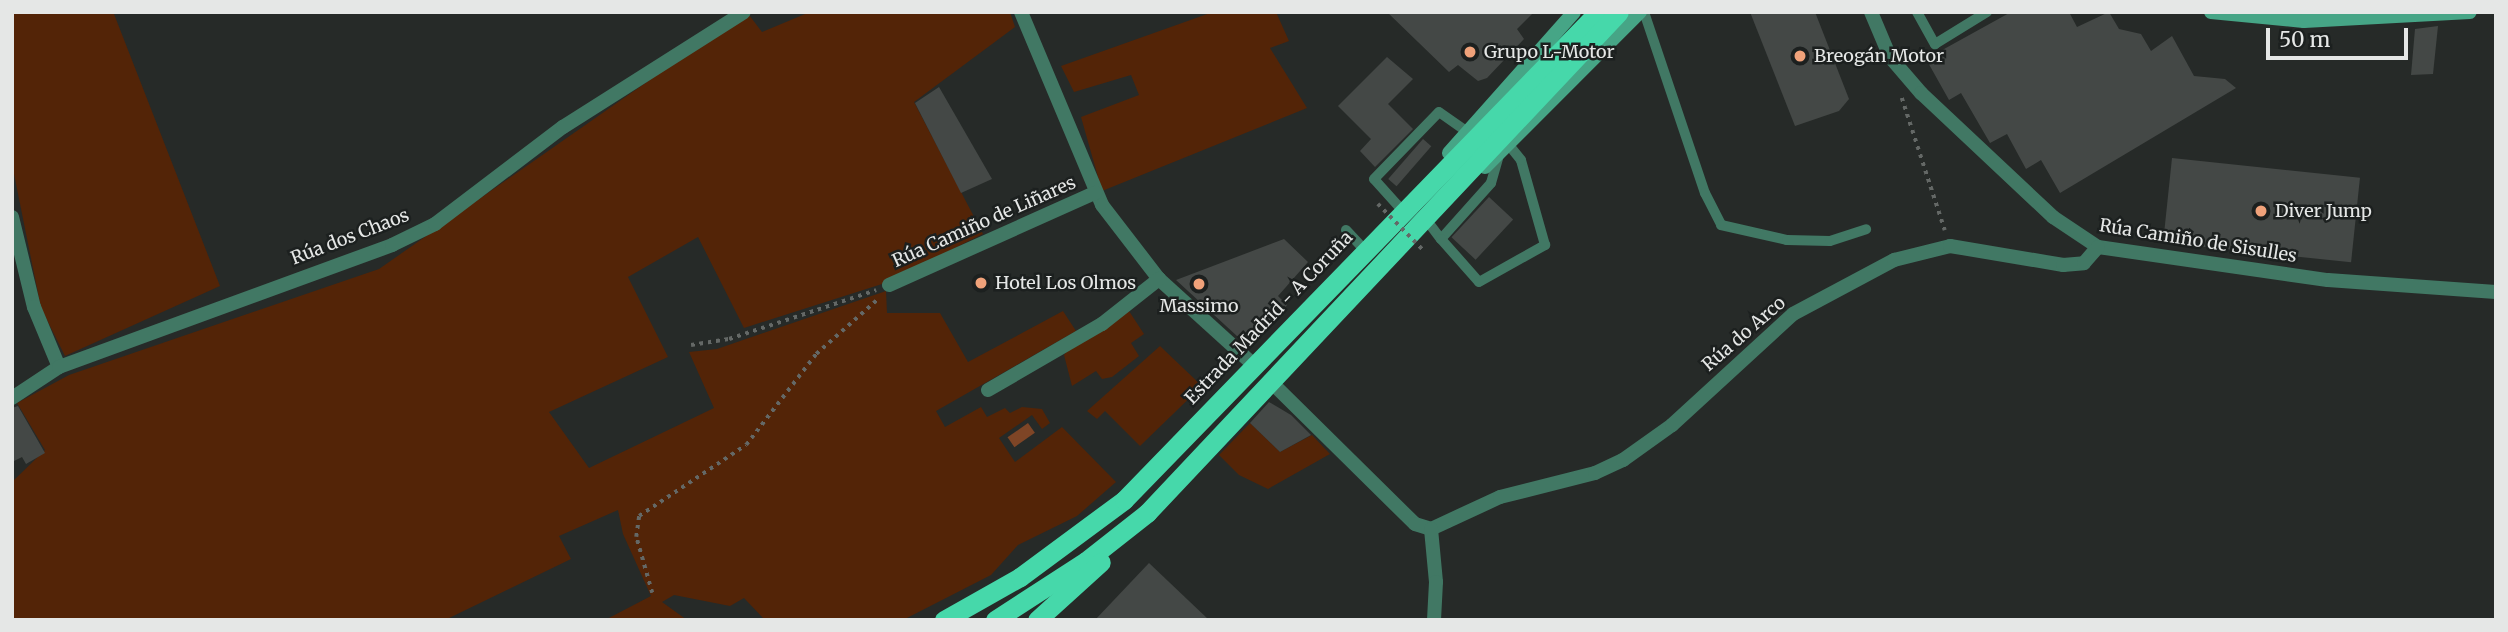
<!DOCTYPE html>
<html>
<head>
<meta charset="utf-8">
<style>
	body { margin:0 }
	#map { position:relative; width:2508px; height:632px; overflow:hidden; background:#262a28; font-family:Merriweather,serif }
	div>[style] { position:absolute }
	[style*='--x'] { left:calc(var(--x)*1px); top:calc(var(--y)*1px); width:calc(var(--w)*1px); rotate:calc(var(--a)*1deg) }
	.green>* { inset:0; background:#532407 }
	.water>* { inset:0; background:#7e4526; transform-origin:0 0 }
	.building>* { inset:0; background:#444846; transform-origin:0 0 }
	.path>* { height:3.5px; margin-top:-1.75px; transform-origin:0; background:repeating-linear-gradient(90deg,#646866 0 3.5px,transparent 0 8.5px) }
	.service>* { height:10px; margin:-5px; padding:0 5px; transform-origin:5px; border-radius:5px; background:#417864 }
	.minor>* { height:14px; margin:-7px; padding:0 7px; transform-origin:7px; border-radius:7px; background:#417864 }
	.secondary>* { height:14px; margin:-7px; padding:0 7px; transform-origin:7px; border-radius:7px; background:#46a586 }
	.trunk>* { height:19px; margin:-9.5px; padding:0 9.5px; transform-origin:9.5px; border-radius:9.5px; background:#46d8aa }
	.path-bridge>* { height:3.5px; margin-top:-1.75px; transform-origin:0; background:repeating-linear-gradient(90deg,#646866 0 3.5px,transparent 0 8.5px) }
	.dots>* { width:19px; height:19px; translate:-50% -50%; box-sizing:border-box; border:4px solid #1c201f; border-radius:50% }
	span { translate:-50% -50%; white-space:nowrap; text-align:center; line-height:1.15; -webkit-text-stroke:5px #1c201f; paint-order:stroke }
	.poi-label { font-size:18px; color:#e5e7e6 }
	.left { translate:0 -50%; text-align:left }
	.street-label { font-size:18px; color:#e5e7e6 }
	.frame { position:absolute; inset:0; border:14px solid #e5e7e6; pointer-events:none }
	.scale { position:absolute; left:2266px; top:28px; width:142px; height:32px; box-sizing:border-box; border:4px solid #e5e7e6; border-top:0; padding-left:9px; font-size:21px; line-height:24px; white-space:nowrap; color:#e5e7e6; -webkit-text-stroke:5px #1c201f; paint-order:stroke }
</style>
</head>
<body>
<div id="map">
	<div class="green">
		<div style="clip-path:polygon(12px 12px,114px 14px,220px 286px,65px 356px,41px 308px,12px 164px)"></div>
		<div style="clip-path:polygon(810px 12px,1010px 12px,1015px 27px,914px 102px,983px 234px,882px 284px,744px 328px,698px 237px,628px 277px,668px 357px,549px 412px,589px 468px,714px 408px,689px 352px,717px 349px,886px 291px,887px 313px,940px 313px,968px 362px,1063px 311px,1076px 331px,936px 411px,945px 427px,981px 407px,987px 417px,1005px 408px,1010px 413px,1022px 407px,1042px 409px,1050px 423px,1042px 429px,1032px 415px,999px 438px,1015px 462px,1062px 427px,1116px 482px,1077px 516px,1018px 545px,991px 575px,903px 620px,765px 620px,744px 598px,730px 606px,674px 595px,662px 602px,687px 620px,605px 620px,651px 596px,623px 534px,618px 510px,559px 536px,571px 559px,445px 620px,12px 620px,12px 482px,45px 450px,17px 403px,69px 375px,379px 269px,707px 40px,749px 15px,762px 32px)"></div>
		<div style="clip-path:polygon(1213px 12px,1276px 12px,1289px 41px,1270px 48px,1307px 108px,1102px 191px,1081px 117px,1139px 95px,1131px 75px,1074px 92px,1061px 66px)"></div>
		<div style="clip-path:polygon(1129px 311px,1144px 334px,1131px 343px,1139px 356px,1112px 377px,1102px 379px,1096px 371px,1072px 386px,1064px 355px,1067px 351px)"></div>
		<div style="clip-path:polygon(1160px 346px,1202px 386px,1140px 446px,1105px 411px,1097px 419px,1087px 411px)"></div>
		<div style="clip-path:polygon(1250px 423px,1280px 452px,1312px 435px,1330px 454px,1268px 489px,1239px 475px,1219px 455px)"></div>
	</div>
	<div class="water">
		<div style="left:1028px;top:423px;width:12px;height:25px;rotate:55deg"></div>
	</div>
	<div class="building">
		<div style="clip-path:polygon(1387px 12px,1534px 12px,1517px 29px,1524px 39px,1487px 78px,1478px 81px,1458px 65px,1449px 72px)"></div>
		<div style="clip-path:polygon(1750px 12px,1815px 12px,1849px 99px,1839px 111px,1795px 126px)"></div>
		<div style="clip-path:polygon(2011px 12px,2069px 12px,2077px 27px,2109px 12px,2119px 29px,2141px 34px,2151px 51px,2172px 36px,2194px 76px,2225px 79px,2236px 88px,2060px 193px,2041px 160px,2026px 169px,2007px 134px,1990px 143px,1961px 93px,1949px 100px,1926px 59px)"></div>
		<div style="clip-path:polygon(2438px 26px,2433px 74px,2411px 75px,2415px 29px)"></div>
		<div style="clip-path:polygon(1387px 57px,1413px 79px,1388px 104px,1413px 129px,1375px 167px,1360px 151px,1371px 139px,1338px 106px)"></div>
		<div style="clip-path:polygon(939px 87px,992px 179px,961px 193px,915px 103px)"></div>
		<div style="left:1423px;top:139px;width:11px;height:53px;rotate:41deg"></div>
		<div style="left:2172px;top:158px;width:189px;height:85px;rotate:6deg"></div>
		<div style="left:1489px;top:197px;width:33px;height:55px;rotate:43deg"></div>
		<div style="clip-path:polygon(1284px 239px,1308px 262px,1278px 296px,1287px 305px,1250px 348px,1176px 280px)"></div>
		<div style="clip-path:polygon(1269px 402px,1291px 415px,1311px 435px,1280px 452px,1250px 423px)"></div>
		<div style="clip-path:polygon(18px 406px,45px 453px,26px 464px,22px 457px,12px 462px,12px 408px)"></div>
		<div style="clip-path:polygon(1149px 563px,1209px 620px,1095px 620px)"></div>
	</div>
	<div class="path">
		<div style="--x:1902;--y:98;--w:139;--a:72"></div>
		<div style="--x:691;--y:345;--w:38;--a:-9"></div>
		<div style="--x:729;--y:339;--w:155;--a:-18.4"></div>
		<div style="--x:652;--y:593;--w:58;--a:-105.9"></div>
		<div style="--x:636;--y:537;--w:21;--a:-82"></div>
		<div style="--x:639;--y:516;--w:128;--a:-33.6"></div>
		<div style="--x:746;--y:445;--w:115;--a:-52.4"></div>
		<div style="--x:816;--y:354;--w:84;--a:-41.6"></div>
	</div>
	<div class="service">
		<div style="--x:1644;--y:12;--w:191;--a:71.4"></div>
		<div style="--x:1705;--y:193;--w:36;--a:63"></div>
		<div style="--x:1721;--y:225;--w:68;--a:12.8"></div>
		<div style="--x:1787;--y:240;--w:43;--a:1.3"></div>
		<div style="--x:1830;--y:241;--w:38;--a:-18"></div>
		<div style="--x:1917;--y:12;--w:37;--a:61"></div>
		<div style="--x:1935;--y:44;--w:61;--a:-31.6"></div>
		<div style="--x:1401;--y:209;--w:40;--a:-132"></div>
		<div style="--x:1374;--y:179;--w:93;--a:-45.9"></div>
		<div style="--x:1439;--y:112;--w:35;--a:35"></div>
		<div style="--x:1428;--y:222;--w:21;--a:53"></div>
		<div style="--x:1441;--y:239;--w:75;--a:-48.2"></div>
		<div style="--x:1491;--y:183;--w:29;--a:-74"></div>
		<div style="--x:1346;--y:230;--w:26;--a:47"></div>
		<div style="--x:1441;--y:239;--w:57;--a:48.5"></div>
		<div style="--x:1479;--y:282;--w:76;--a:-29.3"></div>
		<div style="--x:1545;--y:245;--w:88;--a:-105.8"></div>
		<div style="--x:1521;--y:160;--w:21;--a:-129"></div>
	</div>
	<div class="minor">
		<div style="--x:1021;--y:12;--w:209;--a:67.2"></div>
		<div style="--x:1102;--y:205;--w:93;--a:52.4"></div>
		<div style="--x:1159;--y:279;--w:128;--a:42.2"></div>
		<div style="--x:1871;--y:12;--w:49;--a:67.1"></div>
		<div style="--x:1890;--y:57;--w:48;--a:49.3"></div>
		<div style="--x:1921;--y:93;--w:181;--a:43.2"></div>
		<div style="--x:2053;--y:217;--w:54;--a:33.7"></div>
		<div style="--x:2098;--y:247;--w:232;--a:8.2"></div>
		<div style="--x:2328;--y:280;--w:168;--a:4.1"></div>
		<div style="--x:12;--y:217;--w:93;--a:76.3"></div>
		<div style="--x:34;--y:307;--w:65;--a:67.4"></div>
		<div style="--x:889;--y:285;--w:226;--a:-24.1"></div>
		<div style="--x:1271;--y:382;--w:202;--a:44.6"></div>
		<div style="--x:1415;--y:524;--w:17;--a:17"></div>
		<div style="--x:1431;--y:529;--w:76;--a:-24.9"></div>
		<div style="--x:1500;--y:497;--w:98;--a:-14.2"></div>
		<div style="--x:1595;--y:473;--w:31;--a:-25"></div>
		<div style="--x:1623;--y:460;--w:60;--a:-35.5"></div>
		<div style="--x:1672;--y:425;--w:164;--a:-42.5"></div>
		<div style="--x:1793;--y:314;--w:115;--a:-28.1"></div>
		<div style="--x:1894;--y:260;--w:58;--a:-14"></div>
		<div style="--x:1950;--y:246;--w:115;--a:9.5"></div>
		<div style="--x:2063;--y:265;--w:21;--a:-5"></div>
		<div style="--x:2084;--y:263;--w:21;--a:-49"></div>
		<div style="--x:988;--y:390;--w:132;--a:-30.1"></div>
		<div style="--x:1102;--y:324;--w:73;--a:-38.3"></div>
		<div style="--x:12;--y:398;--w:56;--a:-33.4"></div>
		<div style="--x:59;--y:367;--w:355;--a:-20.1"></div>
		<div style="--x:392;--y:245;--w:48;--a:-26"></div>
		<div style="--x:435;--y:224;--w:161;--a:-37.2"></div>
		<div style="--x:563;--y:127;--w:214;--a:-32.4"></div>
		<div style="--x:1431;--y:529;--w:53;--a:84.6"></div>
		<div style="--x:1436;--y:582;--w:38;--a:93"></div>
	</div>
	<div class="secondary">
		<div style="--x:2211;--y:12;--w:93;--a:5.5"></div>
		<div style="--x:2304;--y:21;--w:166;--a:-3.1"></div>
		<div style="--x:1449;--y:153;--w:188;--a:-48.4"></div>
		<div style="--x:1485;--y:167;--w:219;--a:-45"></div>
	</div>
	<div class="trunk">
		<div style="--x:944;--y:620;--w:87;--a:-29.5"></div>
		<div style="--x:1020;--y:577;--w:129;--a:-36.5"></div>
		<div style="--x:1124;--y:500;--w:680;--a:-45.83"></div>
		<div style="--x:995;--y:620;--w:108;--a:-33"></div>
		<div style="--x:1086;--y:561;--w:78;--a:-38.2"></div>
		<div style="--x:1147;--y:513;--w:688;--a:-46.71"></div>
		<div style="--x:1037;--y:620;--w:86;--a:-42.2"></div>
	</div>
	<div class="path-bridge">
		<div style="--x:1378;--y:204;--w:63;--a:45.6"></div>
	</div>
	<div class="dots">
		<div style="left:1470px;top:52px;background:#f0a27a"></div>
		<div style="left:1800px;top:56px;background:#f0a27a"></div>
		<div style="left:2261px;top:211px;background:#f0a27a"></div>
		<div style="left:981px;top:283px;background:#f0a27a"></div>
		<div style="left:1199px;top:284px;background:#f0a27a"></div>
	</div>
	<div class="poi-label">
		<span class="left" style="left:1484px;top:52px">Grupo L-Motor</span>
		<span class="left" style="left:1814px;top:56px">Breogán Motor</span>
		<span class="left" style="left:2275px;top:211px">Diver Jump</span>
		<span class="left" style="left:995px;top:283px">Hotel Los Olmos</span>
		<span style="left:1199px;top:306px">Massimo</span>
	</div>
	<div class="street-label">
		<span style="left:984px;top:222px;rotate:-24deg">Rúa Camiño de Liñares</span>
		<span style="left:350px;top:237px;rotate:-21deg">Rúa dos Chaos</span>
		<span style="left:2198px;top:241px;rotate:9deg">Rúa Camiño de Sisulles</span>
		<span style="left:1269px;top:318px;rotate:-46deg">Estrada Madrid - A Coruña</span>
		<span style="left:1744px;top:334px;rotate:-41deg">Rúa do Arco</span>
	</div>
	<div class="frame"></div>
	<div class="scale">50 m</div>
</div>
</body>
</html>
